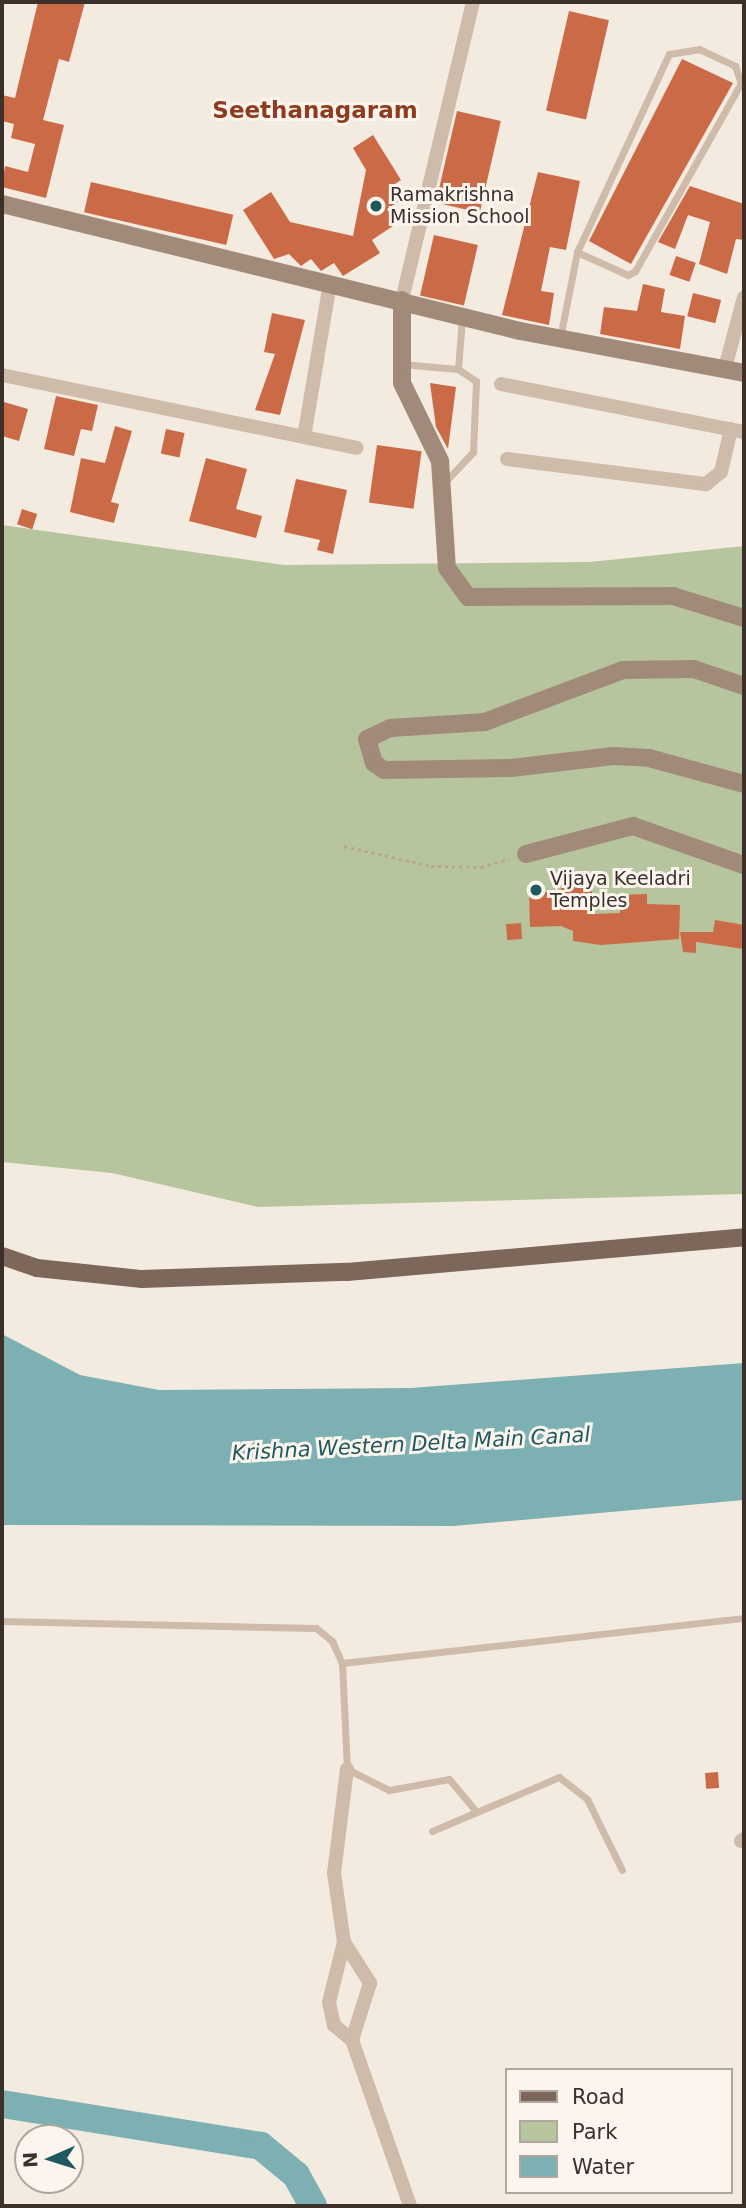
<!DOCTYPE html>
<html>
<head>
<meta charset="utf-8">
<style>
	body { margin:0 }
	#map { position:relative; width:746px; height:2208px; overflow:hidden; background:#f4ebe0; font-family:"DejaVu Sans",sans-serif }
	div>[style] { position:absolute }
	[style*='--x'] { left:calc(var(--x)*1px); top:calc(var(--y)*1px); width:calc(var(--w)*1px); rotate:calc(var(--a)*1deg) }
	.green>* { inset:0; background:#b7c59e }
	.water>* { inset:0; background:#7db0b3 }
	.river>* { height:28px; margin:-14px; padding:0 14px; transform-origin:14px; border-radius:14px; background:#7db0b3 }
	.building>* { inset:0; background:#cb6a47; transform-origin:0 0 }
	.path>* { height:2.5px; margin-top:-1.25px; transform-origin:0; background:repeating-linear-gradient(90deg,#baa594 0 3.5px,transparent 0 7px) }
	.lane>* { height:7px; margin:-3.5px; padding:0 3.5px; transform-origin:3.5px; border-radius:3.5px; background:#cebbaa }
	.street>* { height:14px; margin:-7px; padding:0 7px; transform-origin:7px; border-radius:7px; background:#cebbaa }
	.secondary>* { height:18px; margin:-9px; padding:0 9px; transform-origin:9px; border-radius:9px; background:#a28a7b }
	.primary>* { height:18px; margin:-9px; padding:0 9px; transform-origin:9px; border-radius:9px; background:#7d675b }
	.dots>* { width:19px; height:19px; translate:-50% -50%; box-sizing:border-box; border:4px solid #fbf5ed; border-radius:50% }
	span { translate:-50% -50%; white-space:nowrap; text-align:center; line-height:1.15; -webkit-text-stroke:6px #fbf5ed; paint-order:stroke }
	.poi-label { font-size:19px; color:#3b302a }
	.left { translate:0 -50%; text-align:left }
	.water-label { font-size:21px; color:#1d595f; font-style:italic }
	.quarter-label { font-size:23px; color:#8e3c1f; font-weight:700 }
	.frame { position:absolute; inset:0; border:4px solid #3b302a; pointer-events:none }
	.legend { position:absolute; left:505px; top:2068px; width:228px; height:126px; box-sizing:border-box; background:#fbf5ed; border:2px solid #aea69f; margin:0; padding:9px 12px; list-style:none; font-size:21px; color:#3b302a }
	.legend li { display:flex; align-items:center; gap:14px; height:35px }
	.legend b { width:35px; border:2px solid #aea69f }
	.north { position:absolute; left:14px; top:2124px; width:70px; height:70px; box-sizing:border-box; background:#fbf5ed; border:2px solid #aea69f; border-radius:50%; rotate:267deg; font-size:19px; font-weight:700; line-height:28px; text-align:center; color:#3b302a }
	.north::after { content:''; display:block; margin:auto; width:24px; height:32px; background:#1d595f; clip-path:polygon(50% 0,100% 100%,50% 72%,0 100%) }
</style>
</head>
<body>
<div id="map">
	<div class="green">
		<div style="clip-path:polygon(2px 525px,284px 565px,590px 562px,744px 546px,744px 1194px,258px 1207px,112px 1173px,2px 1162px)"></div>
	</div>
	<div class="water">
		<div style="clip-path:polygon(2px 1334px,80px 1375px,159px 1390px,411px 1388px,744px 1363px,744px 1500px,454px 1526px,2px 1525px)"></div>
	</div>
	<div class="river">
		<div style="--x:2;--y:2104;--w:262;--a:9.2"></div>
		<div style="--x:261;--y:2146;--w:45;--a:39.6"></div>
		<div style="--x:296;--y:2175;--w:35;--a:61"></div>
	</div>
	<div class="building">
		<div style="clip-path:polygon(38px 2px,85px 2px,69px 62px,59px 59px,43px 120px,64px 125px,46px 198px,2px 187px,5px 166px,28px 172px,35px 144px,11px 138px,14px 124px,2px 121px,2px 95px,15px 98px)"></div>
		<div style="left:569px;top:11px;width:41px;height:102px;rotate:13deg"></div>
		<div style="clip-path:polygon(682px 59px,733px 83px,631px 264px,589px 241px)"></div>
		<div style="left:457px;top:111px;width:45px;height:94px;rotate:13deg"></div>
		<div style="clip-path:polygon(373px 135px,401px 180px,389px 188px,398px 202px,387px 209px,396px 224px,372px 240px,380px 253px,343px 276px,334px 263px,321px 271px,311px 259px,301px 266px,289px 254px,274px 259px,243px 210px,271px 192px,290px 222px,353px 236px,366px 170px,353px 148px)"></div>
		<div style="clip-path:polygon(538px 172px,580px 181px,566px 250px,550px 247px,541px 291px,554px 293px,549px 325px,502px 315px)"></div>
		<div style="left:91px;top:182px;width:146px;height:31px;rotate:13deg"></div>
		<div style="clip-path:polygon(690px 186px,744px 204px,744px 240px,736px 239px,727px 274px,699px 264px,710px 222px,688px 215px,675px 249px,658px 242px)"></div>
		<div style="left:434px;top:235px;width:45px;height:62px;rotate:13deg"></div>
		<div style="left:676px;top:256px;width:21px;height:20px;rotate:19deg"></div>
		<div style="clip-path:polygon(643px 284px,665px 289px,661px 312px,685px 316px,680px 349px,600px 334px,604px 307px,637px 311px)"></div>
		<div style="left:693px;top:293px;width:29px;height:24px;rotate:14deg"></div>
		<div style="clip-path:polygon(272px 313px,305px 320px,280px 415px,255px 410px,275px 354px,264px 352px)"></div>
		<div style="clip-path:polygon(430px 383px,456px 387px,448px 449px,436px 427px)"></div>
		<div style="clip-path:polygon(56px 396px,98px 405px,92px 431px,81px 429px,74px 456px,44px 449px)"></div>
		<div style="clip-path:polygon(4px 402px,28px 409px,19px 441px,2px 436px)"></div>
		<div style="clip-path:polygon(115px 426px,132px 431px,111px 502px,119px 504px,114px 523px,70px 512px,81px 458px,105px 463px)"></div>
		<div style="left:166px;top:429px;width:19px;height:25px;rotate:12deg"></div>
		<div style="left:377px;top:445px;width:45px;height:58px;rotate:8deg"></div>
		<div style="clip-path:polygon(206px 458px,247px 469px,236px 509px,262px 516px,256px 538px,189px 521px)"></div>
		<div style="clip-path:polygon(296px 479px,347px 490px,333px 554px,317px 550px,320px 540px,284px 532px)"></div>
		<div style="left:22px;top:509px;width:16px;height:16px;rotate:18deg"></div>
		<div style="clip-path:polygon(561px 885px,592px 885px,592px 914px,620px 913px,620px 895px,647px 894px,647px 904px,680px 905px,679px 939px,601px 945px,573px 941px,573px 931px,561px 926px,530px 927px,529px 892px,561px 892px)"></div>
		<div style="clip-path:polygon(715px 920px,744px 925px,744px 949px,696px 942px,696px 953px,683px 952px,680px 932px,713px 932px)"></div>
		<div style="left:521px;top:923px;width:16px;height:15px;rotate:86deg"></div>
		<div style="left:718px;top:1772px;width:16px;height:13px;rotate:86deg"></div>
	</div>
	<div class="path">
		<div style="--x:344;--y:846;--w:89;--a:12.9"></div>
		<div style="--x:431;--y:866;--w:50;--a:1.1"></div>
		<div style="--x:481;--y:867;--w:29;--a:-16"></div>
	</div>
	<div class="lane">
		<div style="--x:560;--y:338;--w:88;--a:-78.8"></div>
		<div style="--x:577;--y:252;--w:218;--a:-65.1"></div>
		<div style="--x:669;--y:54;--w:30;--a:-9"></div>
		<div style="--x:699;--y:49;--w:40;--a:25"></div>
		<div style="--x:735;--y:66;--w:18;--a:71"></div>
		<div style="--x:741;--y:83;--w:216;--a:119.4"></div>
		<div style="--x:635;--y:271;--w:8;--a:150"></div>
		<div style="--x:628;--y:275;--w:56;--a:-155.7"></div>
		<div style="--x:401;--y:364;--w:57;--a:5"></div>
		<div style="--x:458;--y:369;--w:22;--a:34"></div>
		<div style="--x:476;--y:381;--w:71;--a:92.4"></div>
		<div style="--x:473;--y:452;--w:42;--a:133.1"></div>
		<div style="--x:458;--y:369;--w:52;--a:-85.6"></div>
		<div style="--x:2;--y:1621;--w:314;--a:1.3"></div>
		<div style="--x:316;--y:1628;--w:21;--a:39"></div>
		<div style="--x:332;--y:1641;--w:24;--a:66"></div>
		<div style="--x:342;--y:1663;--w:106;--a:87.3"></div>
		<div style="--x:347;--y:1769;--w:47;--a:26.6"></div>
		<div style="--x:389;--y:1790;--w:61;--a:-10.4"></div>
		<div style="--x:449;--y:1779;--w:39;--a:50"></div>
		<div style="--x:342;--y:1663;--w:405;--a:-6.4"></div>
		<div style="--x:432;--y:1831;--w:138;--a:-23"></div>
		<div style="--x:559;--y:1777;--w:36;--a:38"></div>
		<div style="--x:587;--y:1799;--w:79;--a:63.8"></div>
	</div>
	<div class="street">
		<div style="--x:402;--y:300;--w:306;--a:-76.6"></div>
		<div style="--x:725;--y:368;--w:73;--a:-75"></div>
		<div style="--x:2;--y:375;--w:362;--a:11.6"></div>
		<div style="--x:501;--y:384;--w:248;--a:11.2"></div>
		<div style="--x:304;--y:437;--w:155;--a:-80.4"></div>
		<div style="--x:507;--y:459;--w:201;--a:7.2"></div>
		<div style="--x:706;--y:484;--w:19;--a:-39"></div>
		<div style="--x:721;--y:472;--w:44;--a:-76.9"></div>
		<div style="--x:347;--y:1769;--w:105;--a:97.1"></div>
		<div style="--x:334;--y:1873;--w:70;--a:81.8"></div>
		<div style="--x:344;--y:1942;--w:62;--a:104"></div>
		<div style="--x:329;--y:2002;--w:24;--a:78"></div>
		<div style="--x:334;--y:2025;--w:23;--a:40"></div>
		<div style="--x:741;--y:1841;--w:4;--a:-34"></div>
		<div style="--x:344;--y:1942;--w:49;--a:57.6"></div>
		<div style="--x:370;--y:1983;--w:60;--a:107.5"></div>
		<div style="--x:352;--y:2040;--w:176;--a:70.7"></div>
	</div>
	<div class="secondary">
		<div style="--x:2;--y:204;--w:533;--a:13.78"></div>
		<div style="--x:520;--y:331;--w:228;--a:10.6"></div>
		<div style="--x:402;--y:300;--w:83;--a:90"></div>
		<div style="--x:402;--y:383;--w:87;--a:64"></div>
		<div style="--x:440;--y:461;--w:107;--a:86.3"></div>
		<div style="--x:447;--y:568;--w:36;--a:54"></div>
		<div style="--x:468;--y:597;--w:205;--a:-0.3"></div>
		<div style="--x:673;--y:596;--w:74;--a:17.2"></div>
		<div style="--x:744;--y:686;--w:53;--a:-161.2"></div>
		<div style="--x:694;--y:669;--w:71;--a:179.2"></div>
		<div style="--x:623;--y:670;--w:147;--a:159.4"></div>
		<div style="--x:485;--y:722;--w:95;--a:176.4"></div>
		<div style="--x:390;--y:728;--w:25;--a:154"></div>
		<div style="--x:367;--y:739;--w:25;--a:74"></div>
		<div style="--x:374;--y:763;--w:12;--a:35"></div>
		<div style="--x:384;--y:770;--w:127;--a:-0.9"></div>
		<div style="--x:511;--y:768;--w:103;--a:-6.7"></div>
		<div style="--x:613;--y:756;--w:36;--a:3"></div>
		<div style="--x:649;--y:758;--w:98;--a:15.3"></div>
		<div style="--x:526;--y:854;--w:111;--a:-14.7"></div>
		<div style="--x:633;--y:826;--w:118;--a:19.4"></div>
	</div>
	<div class="primary">
		<div style="--x:2;--y:1256;--w:37;--a:19"></div>
		<div style="--x:37;--y:1268;--w:106;--a:6"></div>
		<div style="--x:142;--y:1279;--w:205;--a:-2"></div>
		<div style="--x:347;--y:1272;--w:399;--a:-5"></div>
	</div>
	<div class="dots">
		<div style="left:376px;top:206px;background:#1d595f"></div>
		<div style="left:536px;top:890px;background:#1d595f"></div>
	</div>
	<div class="poi-label">
		<span class="left" style="left:390px;top:206px">Ramakrishna<br>Mission School</span>
		<span class="left" style="left:550px;top:890px">Vijaya Keeladri<br>Temples</span>
	</div>
	<div class="water-label">
		<span style="left:411px;top:1444px;rotate:-3deg">Krishna Western Delta Main Canal</span>
	</div>
	<div class="quarter-label">
		<span style="left:315px;top:110px">Seethanagaram</span>
	</div>
	<div class="frame"></div>
	<ul class="legend">
	<li><b style="height:9px;background:#7d675b"></b>Road</li>
	<li><b style="height:19px;background:#b7c59e"></b>Park</li>
	<li><b style="height:19px;background:#7db0b3"></b>Water</li>
	</ul>
	<div class="north">N</div>
</div>
</body>
</html>
